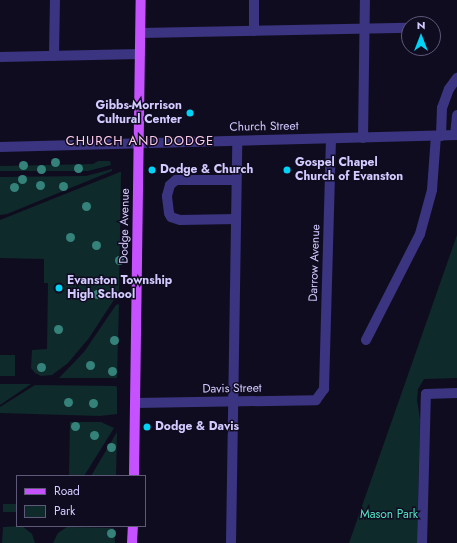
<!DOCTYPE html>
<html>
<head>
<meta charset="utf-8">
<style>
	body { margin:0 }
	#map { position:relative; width:457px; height:543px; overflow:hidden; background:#100c20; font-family:Jost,sans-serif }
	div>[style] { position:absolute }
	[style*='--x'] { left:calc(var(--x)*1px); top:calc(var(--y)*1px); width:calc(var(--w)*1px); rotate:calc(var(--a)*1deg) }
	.green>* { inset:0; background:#0f2a2a; transform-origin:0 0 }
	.minor>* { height:10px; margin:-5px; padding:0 5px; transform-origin:5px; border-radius:5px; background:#3b3581 }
	.major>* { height:10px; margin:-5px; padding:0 5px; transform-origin:5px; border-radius:5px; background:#c652ff }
	.trees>* { width:9px; height:9px; margin:-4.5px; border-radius:50%; background:#35827b }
	.dots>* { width:11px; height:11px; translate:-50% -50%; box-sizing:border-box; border:2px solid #100c20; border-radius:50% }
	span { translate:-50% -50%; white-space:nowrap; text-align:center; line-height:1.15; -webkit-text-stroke:3px #100c20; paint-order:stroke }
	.poi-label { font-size:12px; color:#d3cbff; font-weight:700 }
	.right { translate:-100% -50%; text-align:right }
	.left { translate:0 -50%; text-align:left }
	.street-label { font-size:12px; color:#d3cbff }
	.park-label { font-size:12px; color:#53e3c5 }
	.neighbourhood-label { font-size:13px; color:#ffcdeb; letter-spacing:1px }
	.legend { position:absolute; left:16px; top:475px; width:130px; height:52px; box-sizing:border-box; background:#100c20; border:1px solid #5e5879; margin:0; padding:5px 7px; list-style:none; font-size:12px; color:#d3cbff }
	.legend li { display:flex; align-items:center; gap:8px; height:20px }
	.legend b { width:20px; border:1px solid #5e5879 }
	.north { position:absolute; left:401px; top:16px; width:40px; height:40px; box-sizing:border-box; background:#100c20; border:1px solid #5e5879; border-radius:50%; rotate:0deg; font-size:11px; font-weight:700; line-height:16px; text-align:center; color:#d3cbff }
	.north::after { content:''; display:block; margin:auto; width:14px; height:18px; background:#00d3f6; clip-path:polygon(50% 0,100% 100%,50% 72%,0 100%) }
</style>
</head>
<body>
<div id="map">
	<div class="green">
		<div style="clip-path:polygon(98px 161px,110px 161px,111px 165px,88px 171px,0 171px,0 166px,93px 164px)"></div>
		<div style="clip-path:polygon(112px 169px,112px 171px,7px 214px,0 215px,0 177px,86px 176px)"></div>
		<div style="clip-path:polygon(120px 172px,121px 172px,119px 292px,89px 338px,68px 363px,52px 375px,41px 376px,35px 373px,31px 368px,32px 350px,47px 349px,48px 283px,44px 283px,44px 259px,0 258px,0 220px)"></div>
		<div style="clip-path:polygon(457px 235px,457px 378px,424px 379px,418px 389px,417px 400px,420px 419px,417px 543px,349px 543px)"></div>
		<div style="clip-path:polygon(119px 304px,117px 378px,59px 378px,84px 352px,116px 305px)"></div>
		<div style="left:0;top:355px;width:15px;height:21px"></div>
		<div style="clip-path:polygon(0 384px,31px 384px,0 405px)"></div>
		<div style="clip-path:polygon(35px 385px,115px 386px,117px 387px,117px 414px,100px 416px,0 413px,0 407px)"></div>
		<div style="clip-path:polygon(70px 422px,101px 422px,114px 428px,84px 476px,69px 476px)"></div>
		<div style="clip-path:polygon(117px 432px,116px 476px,91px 476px)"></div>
		<div style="left:3px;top:504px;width:14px;height:8px"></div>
		<div style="clip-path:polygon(22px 526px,32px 534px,35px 543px,2px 543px,3px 527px)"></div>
		<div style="clip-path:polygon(67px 527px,114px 528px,115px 543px,53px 543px,58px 533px)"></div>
	</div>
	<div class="minor">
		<div style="--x:254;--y:31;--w:31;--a:-90"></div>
		<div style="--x:141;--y:33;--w:268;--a:-1.1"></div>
		<div style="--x:54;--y:56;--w:56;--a:-89"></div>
		<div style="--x:0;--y:57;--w:140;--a:-1.2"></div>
		<div style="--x:455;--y:135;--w:20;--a:-84"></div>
		<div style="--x:441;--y:136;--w:28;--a:-88"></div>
		<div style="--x:442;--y:108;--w:20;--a:-70"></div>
		<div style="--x:449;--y:89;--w:14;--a:-54"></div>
		<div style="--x:363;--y:138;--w:138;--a:-89.2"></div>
		<div style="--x:0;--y:147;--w:457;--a:-1.5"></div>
		<div style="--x:236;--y:219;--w:56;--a:179"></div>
		<div style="--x:180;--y:220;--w:9;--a:-162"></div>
		<div style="--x:171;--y:217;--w:4;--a:-117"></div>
		<div style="--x:169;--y:213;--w:17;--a:-97"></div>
		<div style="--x:167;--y:196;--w:11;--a:-75"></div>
		<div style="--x:170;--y:185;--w:8;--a:-40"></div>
		<div style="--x:176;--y:180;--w:60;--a:0"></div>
		<div style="--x:366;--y:340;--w:119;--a:-63"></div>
		<div style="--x:420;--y:234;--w:46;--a:-74.7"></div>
		<div style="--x:432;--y:190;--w:54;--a:-85.8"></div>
		<div style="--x:135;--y:403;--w:181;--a:-0.9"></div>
		<div style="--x:316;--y:400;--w:14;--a:-54"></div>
		<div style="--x:324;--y:389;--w:250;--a:-88.4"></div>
		<div style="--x:231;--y:543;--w:402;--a:-89.1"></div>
		<div style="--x:422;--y:543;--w:149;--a:-88.5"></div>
		<div style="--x:426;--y:394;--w:31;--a:-2"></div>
	</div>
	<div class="major">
		<div style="--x:134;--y:476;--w:476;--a:-89.2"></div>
		<div style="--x:132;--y:543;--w:17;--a:-87"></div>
	</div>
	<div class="trees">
		<div style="left:55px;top:162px"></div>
		<div style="left:23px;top:165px"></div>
		<div style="left:78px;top:168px"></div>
		<div style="left:41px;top:169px"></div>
		<div style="left:22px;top:179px"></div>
		<div style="left:40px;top:185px"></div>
		<div style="left:63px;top:186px"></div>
		<div style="left:14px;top:187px"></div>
		<div style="left:86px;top:206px"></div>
		<div style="left:70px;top:237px"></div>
		<div style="left:96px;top:245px"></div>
		<div style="left:119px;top:260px"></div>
		<div style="left:97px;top:294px"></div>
		<div style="left:58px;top:329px"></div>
		<div style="left:114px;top:340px"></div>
		<div style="left:90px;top:365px"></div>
		<div style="left:41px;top:367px"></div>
		<div style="left:112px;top:371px"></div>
		<div style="left:68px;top:402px"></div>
		<div style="left:93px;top:403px"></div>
		<div style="left:75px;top:426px"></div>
		<div style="left:94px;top:435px"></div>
		<div style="left:111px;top:447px"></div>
		<div style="left:111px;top:533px"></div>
	</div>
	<div class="dots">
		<div style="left:190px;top:113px;background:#00d3f6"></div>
		<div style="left:152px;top:170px;background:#00d3f6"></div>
		<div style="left:287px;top:170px;background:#00d3f6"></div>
		<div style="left:59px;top:288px;background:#00d3f6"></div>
		<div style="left:147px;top:427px;background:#00d3f6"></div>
	</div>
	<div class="poi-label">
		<span class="right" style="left:182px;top:113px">Gibbs-Morrison<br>Cultural Center</span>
		<span class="left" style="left:295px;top:170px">Gospel Chapel<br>Church of Evanston</span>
		<span class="left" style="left:160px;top:170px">Dodge &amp; Church</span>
		<span class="left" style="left:67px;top:288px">Evanston Township<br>High School</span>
		<span class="left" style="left:155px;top:427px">Dodge &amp; Davis</span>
	</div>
	<div class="street-label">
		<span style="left:264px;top:127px;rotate:-1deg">Church Street</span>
		<span style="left:125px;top:226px;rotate:-89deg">Dodge Avenue</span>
		<span style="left:315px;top:263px;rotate:-88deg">Darrow Avenue</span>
		<span style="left:232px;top:389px;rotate:-1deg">Davis Street</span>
	</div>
	<div class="park-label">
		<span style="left:389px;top:515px">Mason Park</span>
	</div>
	<div class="neighbourhood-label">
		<span style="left:140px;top:141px">CHURCH AND DODGE</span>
	</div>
	<ul class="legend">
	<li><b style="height:5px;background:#c652ff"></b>Road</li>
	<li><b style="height:11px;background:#0f2a2a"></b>Park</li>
	</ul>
	<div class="north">N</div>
</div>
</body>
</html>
